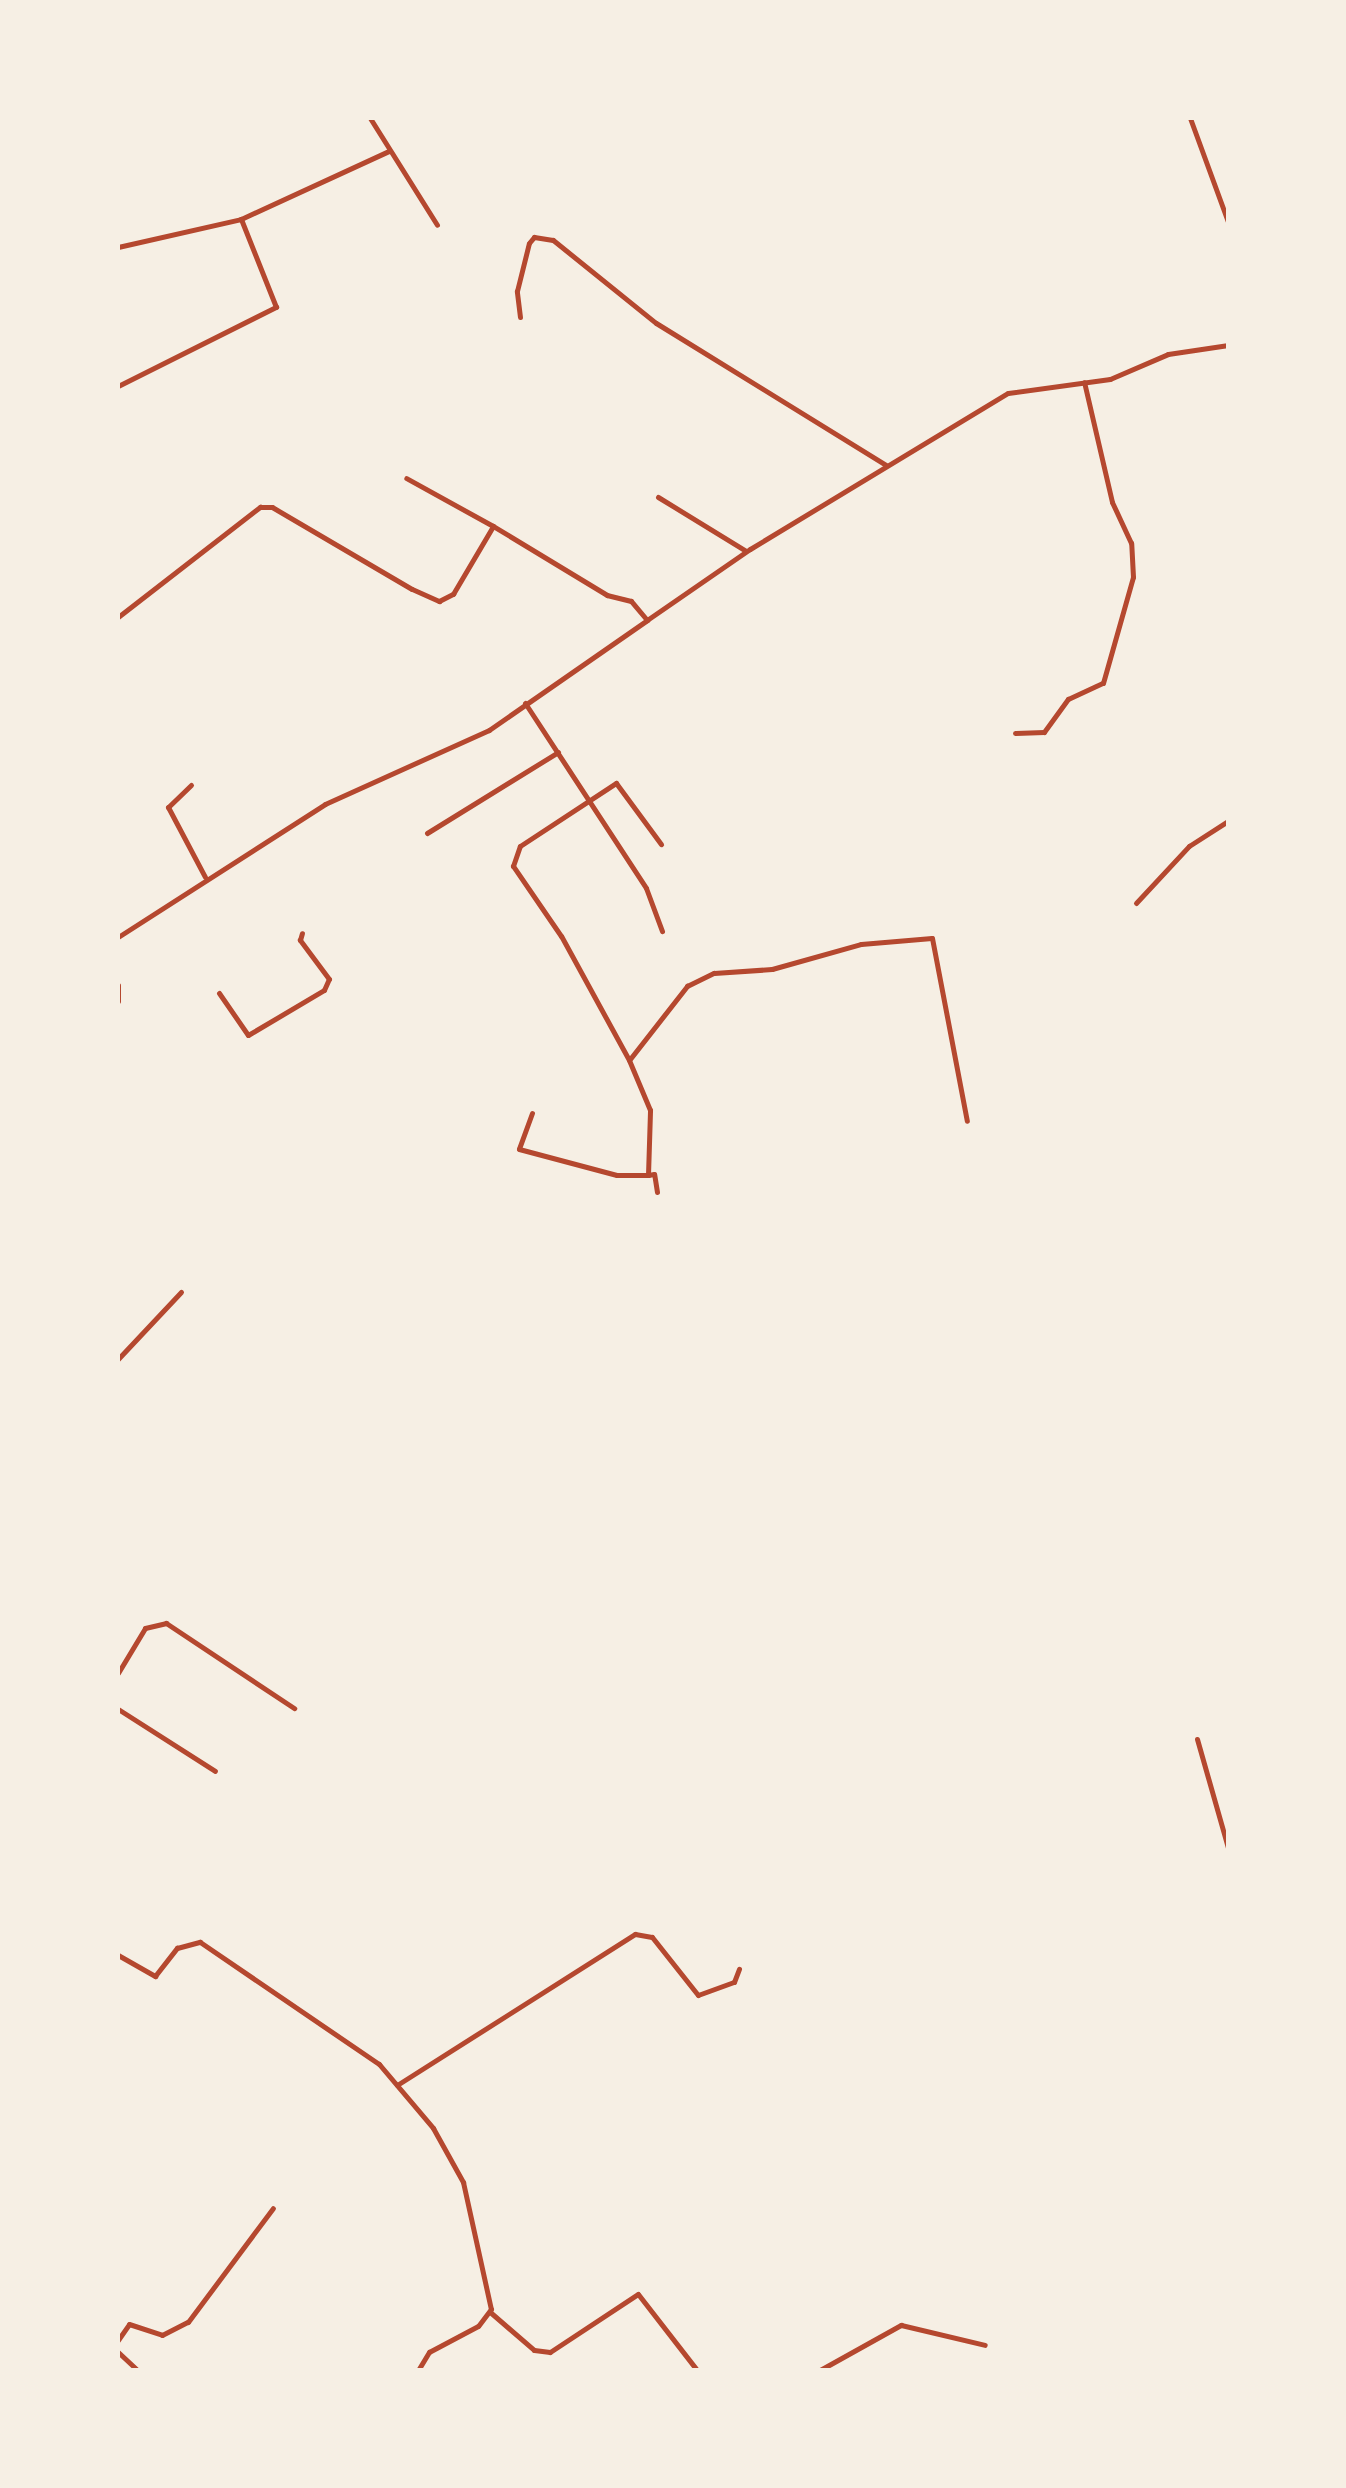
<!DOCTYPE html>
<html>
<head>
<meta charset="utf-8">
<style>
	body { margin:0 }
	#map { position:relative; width:1346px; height:2488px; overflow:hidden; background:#f6efe4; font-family:"Alegreya Sans",sans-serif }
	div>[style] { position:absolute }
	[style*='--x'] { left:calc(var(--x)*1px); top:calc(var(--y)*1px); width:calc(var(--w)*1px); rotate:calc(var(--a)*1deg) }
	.minor>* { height:5px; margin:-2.5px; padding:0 2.5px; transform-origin:2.5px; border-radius:2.5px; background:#b5482f }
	span { translate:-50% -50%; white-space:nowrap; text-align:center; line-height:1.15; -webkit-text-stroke:10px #f6efe4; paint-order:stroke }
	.frame { position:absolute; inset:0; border:120px solid #f6efe4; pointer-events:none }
</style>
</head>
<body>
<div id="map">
	<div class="minor">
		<div style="--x:370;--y:118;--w:126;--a:57.9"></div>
		<div style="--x:1190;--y:118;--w:111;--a:69.9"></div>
		<div style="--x:118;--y:247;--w:126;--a:-12.8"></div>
		<div style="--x:520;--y:317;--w:26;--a:-97"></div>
		<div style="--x:517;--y:291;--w:49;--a:-76"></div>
		<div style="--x:529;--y:243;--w:8;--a:-50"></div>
		<div style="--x:534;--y:237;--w:19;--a:9"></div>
		<div style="--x:553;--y:240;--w:132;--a:38.9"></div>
		<div style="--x:656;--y:323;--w:270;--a:31.7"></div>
		<div style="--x:118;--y:386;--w:177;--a:-26.6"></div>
		<div style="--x:276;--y:307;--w:95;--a:-111.7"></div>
		<div style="--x:241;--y:219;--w:163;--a:-24.7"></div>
		<div style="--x:658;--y:497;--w:103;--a:31.5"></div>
		<div style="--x:118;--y:617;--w:180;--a:-37.8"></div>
		<div style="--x:260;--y:507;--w:12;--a:0"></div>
		<div style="--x:272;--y:507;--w:162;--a:30.4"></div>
		<div style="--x:412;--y:589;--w:30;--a:24"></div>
		<div style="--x:439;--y:601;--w:16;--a:-27"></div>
		<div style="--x:453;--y:594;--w:79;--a:-59.5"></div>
		<div style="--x:493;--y:526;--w:99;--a:-151.1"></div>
		<div style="--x:647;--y:620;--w:125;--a:-34.6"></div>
		<div style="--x:750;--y:549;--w:301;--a:-31.2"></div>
		<div style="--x:1008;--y:393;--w:103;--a:-7.8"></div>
		<div style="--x:1110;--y:379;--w:63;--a:-23.3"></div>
		<div style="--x:1168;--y:354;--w:61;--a:-8.5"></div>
		<div style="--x:525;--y:703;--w:221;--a:56.8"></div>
		<div style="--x:646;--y:888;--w:46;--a:69.6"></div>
		<div style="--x:1015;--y:733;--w:29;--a:-2"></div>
		<div style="--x:1044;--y:732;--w:41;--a:-54"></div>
		<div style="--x:1068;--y:699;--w:38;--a:-25"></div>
		<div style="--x:1103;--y:683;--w:110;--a:-74.2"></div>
		<div style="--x:1133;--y:577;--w:34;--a:-93"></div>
		<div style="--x:1131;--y:543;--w:45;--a:-114.9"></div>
		<div style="--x:1112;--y:502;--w:123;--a:-103.1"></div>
		<div style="--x:191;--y:785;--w:32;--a:136"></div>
		<div style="--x:168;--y:807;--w:79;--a:62.1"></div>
		<div style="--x:427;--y:833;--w:154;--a:-31.7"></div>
		<div style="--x:1136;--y:903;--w:78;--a:-47.1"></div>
		<div style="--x:1189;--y:846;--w:46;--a:-32.7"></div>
		<div style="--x:118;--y:937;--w:246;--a:-32.7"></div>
		<div style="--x:325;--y:804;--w:180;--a:-24.3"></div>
		<div style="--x:489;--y:730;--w:193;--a:-34.8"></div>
		<div style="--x:647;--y:620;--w:25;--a:-130"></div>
		<div style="--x:631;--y:601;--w:25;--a:-166"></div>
		<div style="--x:607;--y:595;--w:133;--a:-148.8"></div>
		<div style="--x:118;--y:985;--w:16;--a:90"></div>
		<div style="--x:219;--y:993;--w:51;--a:55.4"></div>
		<div style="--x:248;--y:1035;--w:88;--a:-30.6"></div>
		<div style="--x:324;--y:990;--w:12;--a:-66"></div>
		<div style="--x:329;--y:979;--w:49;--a:-126.6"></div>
		<div style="--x:300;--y:940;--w:7;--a:-74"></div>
		<div style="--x:630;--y:1059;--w:93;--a:-52"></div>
		<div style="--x:687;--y:986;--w:30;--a:-26"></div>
		<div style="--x:714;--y:973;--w:58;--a:-3.9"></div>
		<div style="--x:772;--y:969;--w:92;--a:-15.7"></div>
		<div style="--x:861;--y:944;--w:71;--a:-4.8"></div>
		<div style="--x:932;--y:938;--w:186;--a:79.2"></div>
		<div style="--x:532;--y:1113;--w:38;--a:110"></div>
		<div style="--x:519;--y:1149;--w:101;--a:14.9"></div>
		<div style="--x:617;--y:1175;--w:31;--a:0"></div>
		<div style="--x:657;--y:1192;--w:18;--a:-99"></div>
		<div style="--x:654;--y:1174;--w:6;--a:171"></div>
		<div style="--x:648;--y:1175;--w:65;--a:-88.2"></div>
		<div style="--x:650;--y:1110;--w:54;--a:-112.8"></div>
		<div style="--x:629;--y:1060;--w:141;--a:-118.7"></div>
		<div style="--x:561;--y:936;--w:85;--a:-124.4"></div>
		<div style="--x:513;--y:866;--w:21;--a:-71"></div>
		<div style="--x:520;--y:846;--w:115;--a:-33.3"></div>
		<div style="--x:616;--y:783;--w:76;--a:53.6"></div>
		<div style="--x:118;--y:1359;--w:92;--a:-46.8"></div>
		<div style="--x:118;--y:1673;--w:52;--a:-59"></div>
		<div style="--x:145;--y:1628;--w:22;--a:-13"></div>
		<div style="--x:166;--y:1623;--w:154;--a:33.6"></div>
		<div style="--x:118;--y:1709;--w:115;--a:32.6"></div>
		<div style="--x:1197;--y:1739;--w:113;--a:74.1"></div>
		<div style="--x:118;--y:1955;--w:43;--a:29.6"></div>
		<div style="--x:155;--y:1976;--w:36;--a:-52"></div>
		<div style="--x:177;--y:1948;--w:24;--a:-15"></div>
		<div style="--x:200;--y:1942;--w:217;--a:34.3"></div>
		<div style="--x:379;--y:2064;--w:84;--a:49.8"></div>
		<div style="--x:433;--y:2128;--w:62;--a:60.9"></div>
		<div style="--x:463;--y:2182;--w:130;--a:77.6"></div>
		<div style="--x:491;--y:2309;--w:21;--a:127"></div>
		<div style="--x:478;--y:2326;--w:55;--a:152"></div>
		<div style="--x:429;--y:2352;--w:21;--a:121"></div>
		<div style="--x:397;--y:2085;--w:282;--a:-32.4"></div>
		<div style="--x:635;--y:1934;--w:17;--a:10"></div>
		<div style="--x:652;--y:1937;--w:74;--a:51.6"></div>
		<div style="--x:698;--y:1995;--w:38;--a:-20"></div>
		<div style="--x:734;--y:1982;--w:14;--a:-69"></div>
		<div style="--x:490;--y:2312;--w:58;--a:40.8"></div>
		<div style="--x:534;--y:2350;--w:16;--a:7"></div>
		<div style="--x:550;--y:2352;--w:105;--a:-33.4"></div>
		<div style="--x:638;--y:2294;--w:96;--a:52.2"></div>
		<div style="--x:118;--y:2340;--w:19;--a:-55"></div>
		<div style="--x:129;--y:2324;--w:35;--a:18"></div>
		<div style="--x:162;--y:2335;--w:29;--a:-27"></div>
		<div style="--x:188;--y:2322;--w:142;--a:-53.3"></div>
		<div style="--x:118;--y:2352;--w:26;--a:43"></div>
		<div style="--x:820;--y:2370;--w:93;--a:-29.1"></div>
		<div style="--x:901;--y:2325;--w:86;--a:13.4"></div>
	</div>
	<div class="frame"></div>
</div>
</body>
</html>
